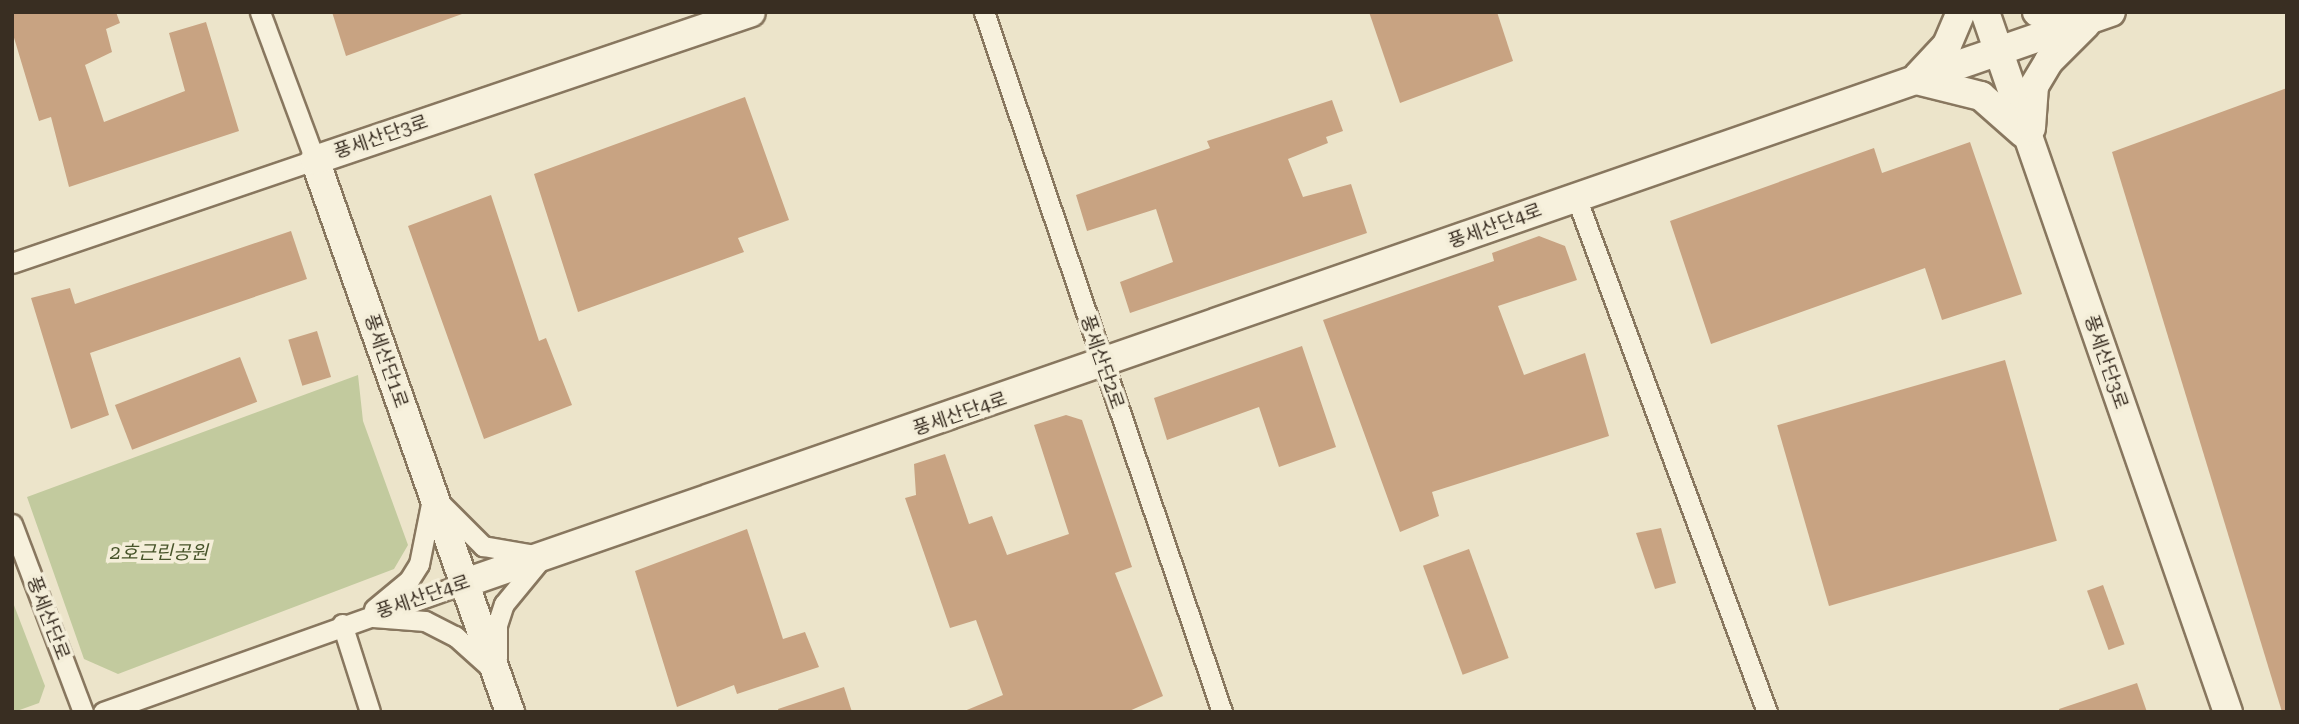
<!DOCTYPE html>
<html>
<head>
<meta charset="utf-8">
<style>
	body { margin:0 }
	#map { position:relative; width:2299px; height:724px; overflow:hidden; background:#ece4ca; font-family:"Roboto Serif","Noto Sans KR",serif }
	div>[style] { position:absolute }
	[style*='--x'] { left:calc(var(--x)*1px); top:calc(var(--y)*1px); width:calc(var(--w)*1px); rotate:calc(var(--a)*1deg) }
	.green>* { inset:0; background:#c2ca9e }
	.building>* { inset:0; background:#c8a382; transform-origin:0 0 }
	.roads { filter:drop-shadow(2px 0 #88775f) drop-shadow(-2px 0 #88775f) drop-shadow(0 2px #88775f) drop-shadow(0 -2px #88775f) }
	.street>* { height:19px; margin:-9.5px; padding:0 9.5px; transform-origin:9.5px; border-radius:9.5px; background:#f7f1dd }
	.secondary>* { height:28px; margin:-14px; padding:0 14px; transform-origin:14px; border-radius:14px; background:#f7f1dd }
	span { translate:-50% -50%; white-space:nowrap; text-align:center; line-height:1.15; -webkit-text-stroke:7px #f4eed9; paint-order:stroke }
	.street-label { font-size:19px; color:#392e22 }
	.park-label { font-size:19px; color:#47542a; font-style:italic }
	.frame { position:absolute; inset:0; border:14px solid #392e22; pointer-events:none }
</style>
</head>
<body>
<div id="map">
	<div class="green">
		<div style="clip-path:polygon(358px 375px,363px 421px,408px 545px,394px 569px,118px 674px,84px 659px,27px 497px)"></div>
		<div style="clip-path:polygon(12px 600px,45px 686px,39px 703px,14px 712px)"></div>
	</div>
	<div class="building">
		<div style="clip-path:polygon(12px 12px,116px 12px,120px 23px,106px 29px,112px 52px,85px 65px,104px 122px,185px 91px,169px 33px,206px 22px,239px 131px,69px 187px,51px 117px,39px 121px,12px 31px)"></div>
		<div style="clip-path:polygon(332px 12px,462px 12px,462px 14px,346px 56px)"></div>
		<div style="clip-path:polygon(1369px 12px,1497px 12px,1513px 61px,1400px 103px)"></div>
		<div style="clip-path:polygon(2287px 88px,2287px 712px,2282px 712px,2112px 152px)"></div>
		<div style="clip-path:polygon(745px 97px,789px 220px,738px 238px,744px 252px,578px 312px,534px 174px)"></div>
		<div style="clip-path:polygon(1332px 100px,1343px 131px,1326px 137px,1328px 143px,1288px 159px,1303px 197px,1351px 184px,1367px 233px,1130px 313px,1120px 282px,1173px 262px,1156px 209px,1087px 231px,1076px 195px,1210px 148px,1207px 141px)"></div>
		<div style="clip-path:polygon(1970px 142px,2022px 294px,1942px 320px,1925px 268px,1711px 344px,1670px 221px,1874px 148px,1882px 173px)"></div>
		<div style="clip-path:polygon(491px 195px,539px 341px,546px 338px,572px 405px,484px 439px,408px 226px)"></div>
		<div style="clip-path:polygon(291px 231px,307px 279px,90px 353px,109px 415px,71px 429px,31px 298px,70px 288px,75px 304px)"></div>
		<div style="clip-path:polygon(1539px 236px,1565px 246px,1577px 280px,1498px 306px,1524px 375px,1585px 353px,1609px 436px,1432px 492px,1439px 516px,1400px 532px,1323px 320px,1494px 261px,1492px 253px)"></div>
		<div style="left:317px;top:331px;width:48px;height:30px;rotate:73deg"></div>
		<div style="clip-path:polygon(1302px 346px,1336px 447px,1279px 467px,1259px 407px,1167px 440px,1154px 398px)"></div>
		<div style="left:240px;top:357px;width:48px;height:134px;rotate:69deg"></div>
		<div style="left:2005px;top:360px;width:188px;height:237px;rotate:74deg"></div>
		<div style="clip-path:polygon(1066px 415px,1082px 420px,1132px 567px,1115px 573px,1163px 696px,1127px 712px,962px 712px,1003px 695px,976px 620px,950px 628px,905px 498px,916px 495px,914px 464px,945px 454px,969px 524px,992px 516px,1007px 555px,1069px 534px,1034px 425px)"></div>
		<div style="clip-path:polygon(1661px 528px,1676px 583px,1655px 589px,1636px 533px)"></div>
		<div style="clip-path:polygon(747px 529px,783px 639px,805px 632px,819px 667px,737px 694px,734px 685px,677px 707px,635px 571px)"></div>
		<div style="left:1469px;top:549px;width:116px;height:49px;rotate:70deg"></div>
		<div style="left:2103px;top:585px;width:63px;height:17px;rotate:70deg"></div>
		<div style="clip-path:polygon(2137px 683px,2147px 712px,2060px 712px,2059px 709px)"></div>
		<div style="clip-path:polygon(844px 687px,852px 712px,779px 712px,778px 709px)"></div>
	</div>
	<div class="roads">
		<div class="street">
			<div style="--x:984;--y:12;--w:739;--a:71.22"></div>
			<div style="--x:1576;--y:197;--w:549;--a:69.65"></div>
			<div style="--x:12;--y:263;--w:320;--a:-18.8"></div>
			<div style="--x:315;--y:160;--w:158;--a:-110.4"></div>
			<div style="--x:443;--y:506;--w:57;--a:45"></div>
			<div style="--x:483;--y:546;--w:53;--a:9.8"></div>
			<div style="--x:12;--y:524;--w:201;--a:69.3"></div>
			<div style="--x:374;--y:609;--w:45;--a:-39.6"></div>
			<div style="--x:409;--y:580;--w:19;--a:-58"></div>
			<div style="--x:419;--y:564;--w:66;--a:-78.7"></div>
			<div style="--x:373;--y:617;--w:52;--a:4.4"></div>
			<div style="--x:425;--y:621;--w:34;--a:27"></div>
			<div style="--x:455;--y:636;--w:52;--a:41.9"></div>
			<div style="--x:342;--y:624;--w:92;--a:72.3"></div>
			<div style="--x:497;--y:658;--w:33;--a:-90"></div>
			<div style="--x:497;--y:625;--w:22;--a:-72"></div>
			<div style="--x:504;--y:604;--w:58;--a:-50.6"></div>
			<div style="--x:103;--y:712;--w:384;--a:-19.6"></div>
		</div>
		<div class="secondary">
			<div style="--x:1985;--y:12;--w:741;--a:70.86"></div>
			<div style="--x:2037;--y:12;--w:47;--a:7.3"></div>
			<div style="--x:1918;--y:76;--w:42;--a:-46.9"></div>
			<div style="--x:1947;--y:45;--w:36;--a:-67"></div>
			<div style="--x:1916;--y:80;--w:67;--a:13.8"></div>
			<div style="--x:1981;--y:96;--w:56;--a:41.4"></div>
			<div style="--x:2031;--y:128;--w:42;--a:-85.9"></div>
			<div style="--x:2034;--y:86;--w:29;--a:-59"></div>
			<div style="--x:2049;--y:61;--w:52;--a:-45"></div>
			<div style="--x:465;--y:583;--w:1742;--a:-19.13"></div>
			<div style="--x:510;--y:712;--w:585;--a:-109.46"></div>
			<div style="--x:315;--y:160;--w:460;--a:-18.7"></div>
		</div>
	</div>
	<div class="street-label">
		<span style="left:381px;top:137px;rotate:-19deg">풍세산단3로</span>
		<span style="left:1495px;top:226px;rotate:-20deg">풍세산단4로</span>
		<span style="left:386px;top:361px;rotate:71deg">풍세산단1로</span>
		<span style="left:1102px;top:362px;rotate:71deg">풍세산단2로</span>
		<span style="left:2106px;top:362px;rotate:71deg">풍세산단3로</span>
		<span style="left:960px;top:414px;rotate:-19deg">풍세산단4로</span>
		<span style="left:423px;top:597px;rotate:-19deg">풍세산단4로</span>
		<span style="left:48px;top:618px;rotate:69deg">풍세산단로</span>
	</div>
	<div class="park-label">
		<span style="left:159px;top:553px">2호근린공원</span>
	</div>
	<div class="frame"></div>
</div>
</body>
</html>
